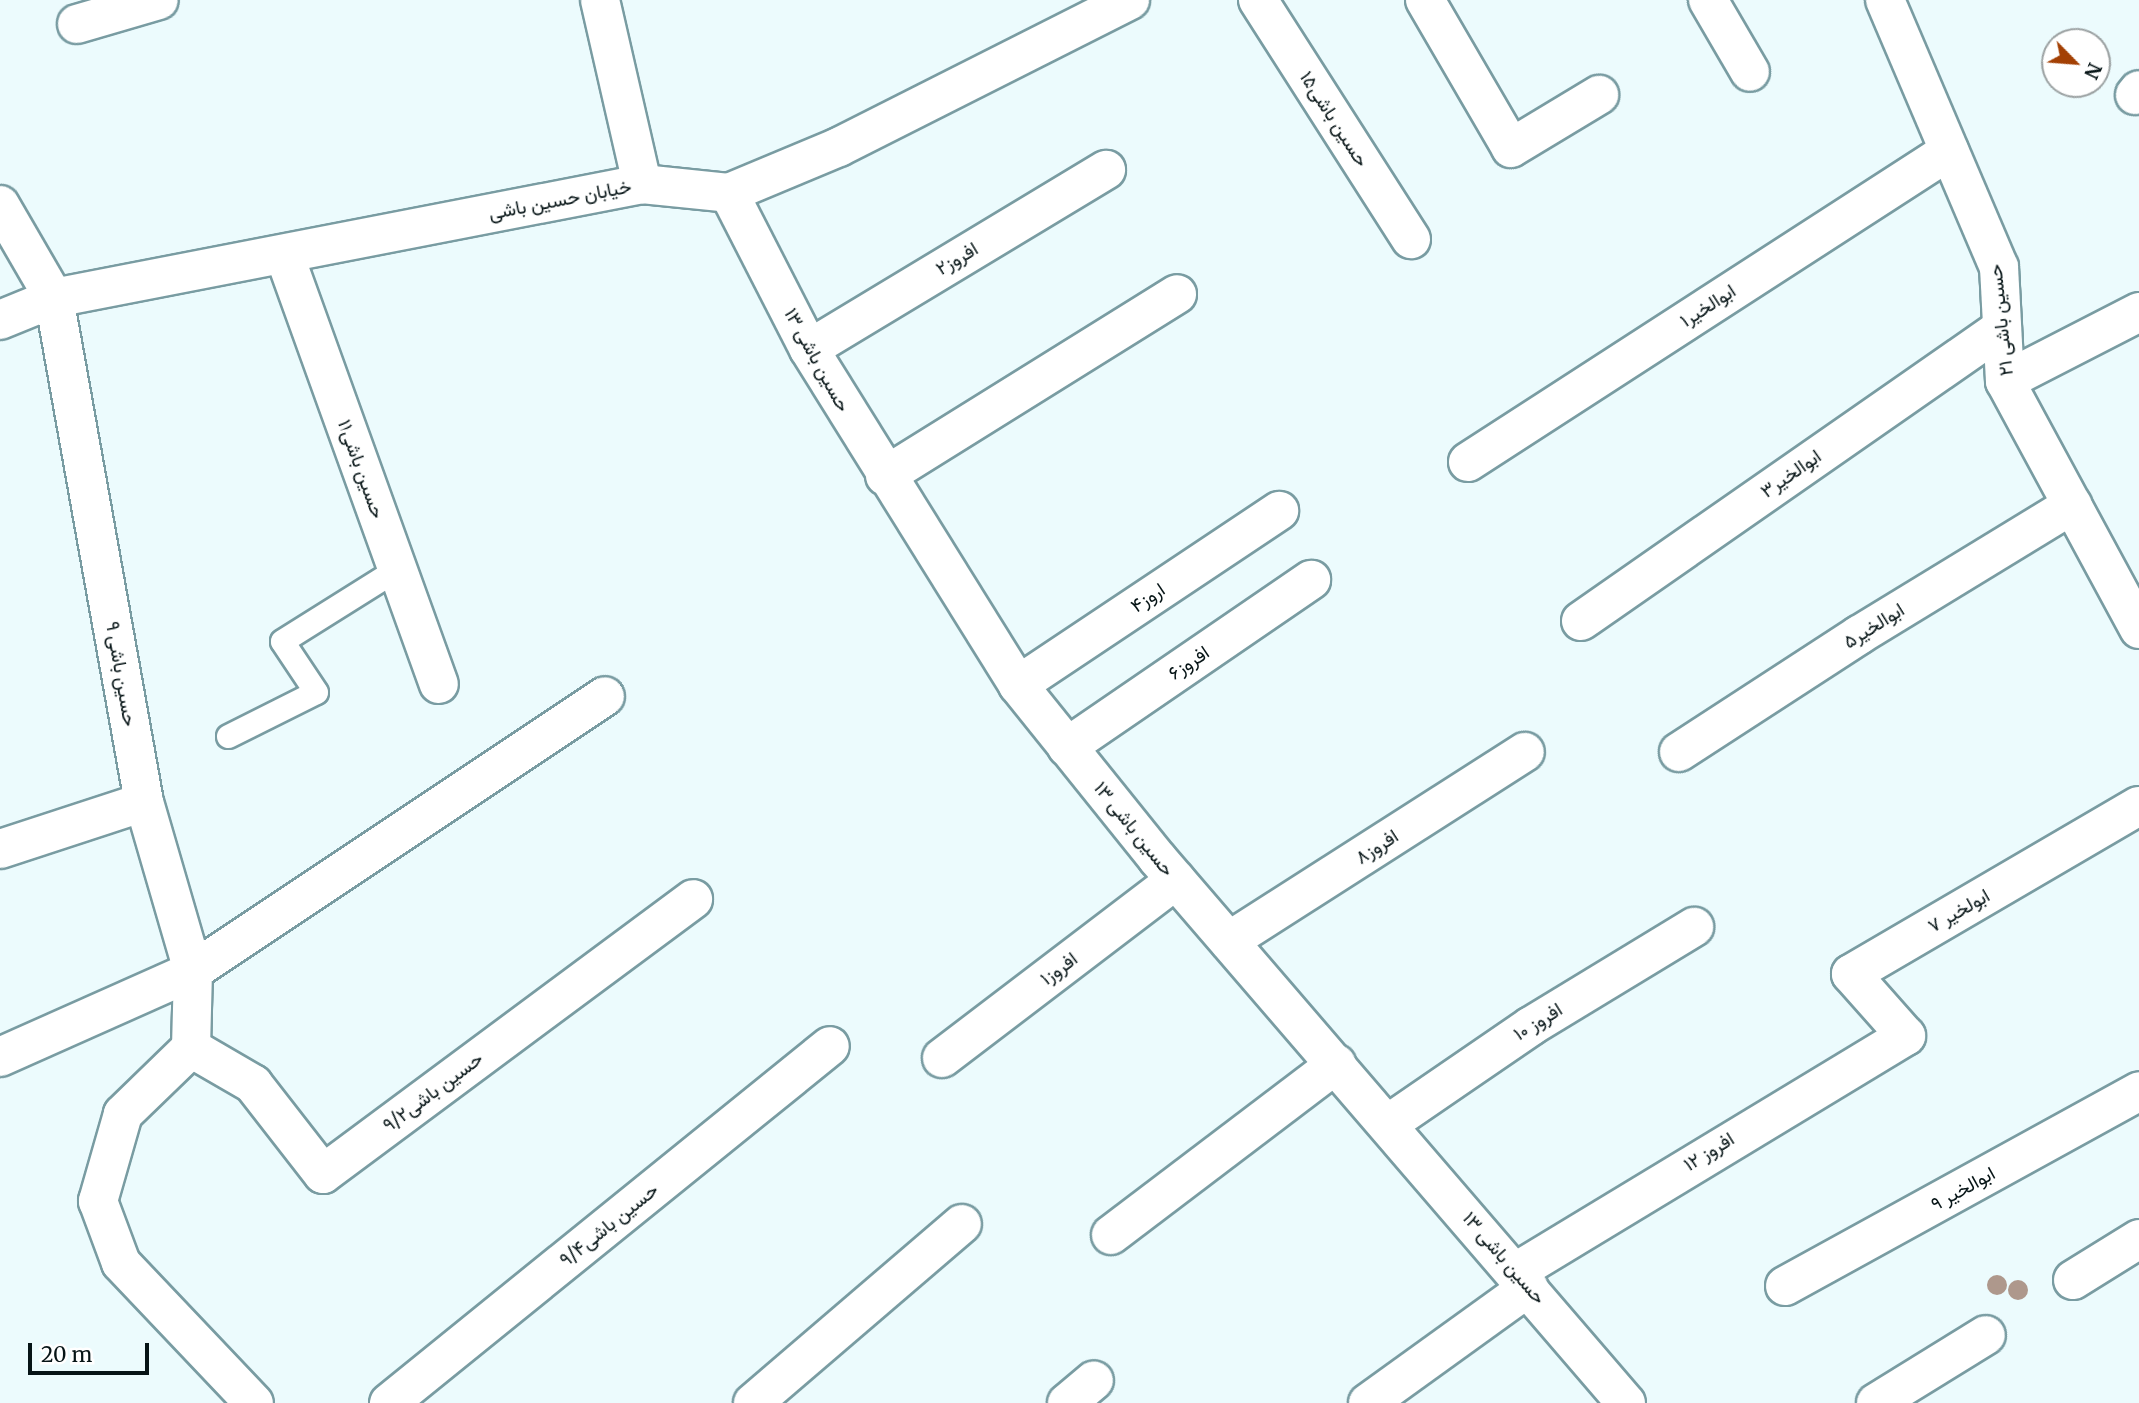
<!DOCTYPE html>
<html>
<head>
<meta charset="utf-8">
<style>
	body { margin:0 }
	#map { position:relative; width:2139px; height:1403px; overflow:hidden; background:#ecfbfd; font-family:Merriweather,Vazirmatn,serif }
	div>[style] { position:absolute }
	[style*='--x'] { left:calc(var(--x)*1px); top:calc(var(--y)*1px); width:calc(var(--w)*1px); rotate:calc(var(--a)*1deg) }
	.roads { filter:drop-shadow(2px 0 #799ca2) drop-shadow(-2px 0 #799ca2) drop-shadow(0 2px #799ca2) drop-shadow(0 -2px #799ca2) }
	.lane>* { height:23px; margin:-11.5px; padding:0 11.5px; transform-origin:11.5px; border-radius:11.5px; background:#fff }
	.street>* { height:38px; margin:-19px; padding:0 19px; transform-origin:19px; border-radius:19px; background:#fff }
	.secondary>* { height:38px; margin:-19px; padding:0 19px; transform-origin:19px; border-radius:19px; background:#fff }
	.trees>* { width:20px; height:20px; margin:-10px; border-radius:50%; background:#ae988c }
	span { translate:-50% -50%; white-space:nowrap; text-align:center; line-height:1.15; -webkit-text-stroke:7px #fff; paint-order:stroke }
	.street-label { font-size:19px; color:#061416 }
	.north { position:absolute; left:2041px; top:28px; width:70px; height:70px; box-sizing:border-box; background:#fff; border:2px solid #9ba1a2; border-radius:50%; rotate:115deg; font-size:19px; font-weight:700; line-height:28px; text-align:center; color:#061416 }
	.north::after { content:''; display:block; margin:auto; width:24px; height:32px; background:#a34004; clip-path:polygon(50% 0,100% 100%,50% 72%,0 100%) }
	.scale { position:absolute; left:28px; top:1343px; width:121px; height:32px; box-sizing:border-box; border:4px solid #061416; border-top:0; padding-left:9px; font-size:21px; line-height:24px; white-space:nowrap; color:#061416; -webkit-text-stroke:5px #fff; paint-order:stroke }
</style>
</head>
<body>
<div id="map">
	<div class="roads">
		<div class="lane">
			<div style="--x:228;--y:736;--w:98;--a:-26.6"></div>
			<div style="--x:316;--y:692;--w:61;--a:-123.7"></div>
			<div style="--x:282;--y:641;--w:136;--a:-32.1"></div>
		</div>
		<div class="street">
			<div style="--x:600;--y:0;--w:189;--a:77.1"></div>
			<div style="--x:1258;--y:0;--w:284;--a:57.4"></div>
			<div style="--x:1425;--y:0;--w:171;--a:59.8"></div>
			<div style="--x:1511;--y:148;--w:103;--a:-31.1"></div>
			<div style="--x:1708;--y:0;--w:83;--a:59.7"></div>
			<div style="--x:1885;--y:0;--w:290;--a:66.9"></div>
			<div style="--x:1999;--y:267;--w:114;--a:87"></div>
			<div style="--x:2005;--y:381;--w:282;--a:61.6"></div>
			<div style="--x:77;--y:24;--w:85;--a:-16.3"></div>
			<div style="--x:2135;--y:95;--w:6;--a:-51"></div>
			<div style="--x:729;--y:193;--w:175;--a:62.9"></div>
			<div style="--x:809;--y:349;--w:396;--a:58.1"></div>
			<div style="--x:1018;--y:685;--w:222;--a:51.2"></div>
			<div style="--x:1157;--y:858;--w:719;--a:49.29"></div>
			<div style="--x:0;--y:205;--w:108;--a:59.9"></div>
			<div style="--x:54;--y:298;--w:512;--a:79.88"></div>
			<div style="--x:144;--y:802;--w:176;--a:73.8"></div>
			<div style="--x:193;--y:971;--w:77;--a:91.5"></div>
			<div style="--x:284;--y:254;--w:457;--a:70.2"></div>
			<div style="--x:809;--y:349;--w:347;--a:-31.1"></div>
			<div style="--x:2005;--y:381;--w:151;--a:-27.2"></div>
			<div style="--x:1468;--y:462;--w:573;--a:-32.89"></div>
			<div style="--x:885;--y:476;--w:344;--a:-31.9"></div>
			<div style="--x:1581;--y:621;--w:513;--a:-34.84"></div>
			<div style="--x:1018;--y:685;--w:314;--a:-33.7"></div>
			<div style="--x:1067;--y:747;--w:296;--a:-34.4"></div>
			<div style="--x:1679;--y:752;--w:215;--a:-33"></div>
			<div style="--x:1859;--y:635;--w:250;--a:-31.4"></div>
			<div style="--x:0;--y:849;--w:151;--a:-18.1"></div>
			<div style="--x:1229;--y:941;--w:351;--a:-32.6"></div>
			<div style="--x:191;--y:1048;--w:72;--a:30.1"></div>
			<div style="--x:253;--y:1084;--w:114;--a:52.1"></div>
			<div style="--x:323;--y:1174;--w:461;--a:-36.6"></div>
			<div style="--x:191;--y:1048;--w:95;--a:135.9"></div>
			<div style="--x:123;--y:1114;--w:91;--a:106"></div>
			<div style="--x:98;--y:1201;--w:66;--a:69.6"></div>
			<div style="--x:121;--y:1263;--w:193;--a:46.5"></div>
			<div style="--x:0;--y:1057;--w:211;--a:-24"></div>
			<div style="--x:193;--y:971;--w:495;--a:-33.7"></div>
			<div style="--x:942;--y:1058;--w:294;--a:-37.3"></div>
			<div style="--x:1388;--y:1124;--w:173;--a:-34.4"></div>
			<div style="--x:1531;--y:1026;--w:191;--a:-31.3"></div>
			<div style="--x:1111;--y:1235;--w:283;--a:-37.2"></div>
			<div style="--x:1516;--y:1272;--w:456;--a:-31.2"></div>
			<div style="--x:1906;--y:1036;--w:83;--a:-131.6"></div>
			<div style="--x:1851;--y:974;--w:333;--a:-30.3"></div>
			<div style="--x:2073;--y:1280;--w:78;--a:-31.8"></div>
			<div style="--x:1785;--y:1286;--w:404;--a:-28.8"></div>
			<div style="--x:389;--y:1403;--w:567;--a:-38.99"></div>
			<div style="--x:753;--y:1403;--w:275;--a:-40.6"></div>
			<div style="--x:1067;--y:1403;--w:35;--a:-40"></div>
			<div style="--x:1368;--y:1403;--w:198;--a:-35.8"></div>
			<div style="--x:1876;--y:1403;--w:129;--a:-31.7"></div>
		</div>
		<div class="secondary">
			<div style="--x:0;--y:320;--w:58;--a:-22.2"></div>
			<div style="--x:54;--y:298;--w:599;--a:-10.97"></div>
			<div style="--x:642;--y:184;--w:87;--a:5.9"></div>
			<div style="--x:729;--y:193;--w:119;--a:-22.7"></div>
			<div style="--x:839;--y:147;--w:326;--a:-26.8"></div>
		</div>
	</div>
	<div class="trees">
		<div style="left:1997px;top:1285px"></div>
		<div style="left:2018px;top:1290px"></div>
	</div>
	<div class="street-label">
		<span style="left:1334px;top:119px;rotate:57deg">حسین باشی۱۵</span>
		<span style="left:560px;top:200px;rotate:-11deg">خیابان حسین باشی</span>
		<span style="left:957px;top:259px;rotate:-31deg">افروز۲</span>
		<span style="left:1708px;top:306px;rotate:-33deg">ابوالخیر۱</span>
		<span style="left:2001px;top:320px;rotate:-96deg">حسین باشی ۲۱</span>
		<span style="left:817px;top:360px;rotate:61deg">حسین باشی ۱۳</span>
		<span style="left:361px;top:469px;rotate:70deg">حسین باشی۱۱</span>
		<span style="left:1791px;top:474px;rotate:-35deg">ابوالخیر۳</span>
		<span style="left:1148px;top:598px;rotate:-34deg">اروز۴</span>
		<span style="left:1874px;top:626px;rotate:-32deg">ابوالخیر۵</span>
		<span style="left:1189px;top:663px;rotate:-34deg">افروز۶</span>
		<span style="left:121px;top:674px;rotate:80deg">حسین باشی ۹</span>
		<span style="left:1134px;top:829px;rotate:51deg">حسین باشی ۱۳</span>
		<span style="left:1377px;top:847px;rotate:-33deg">افروز۸</span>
		<span style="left:1959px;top:911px;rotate:-30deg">ابولخیر ۷</span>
		<span style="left:1059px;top:969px;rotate:-37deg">افروز۱</span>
		<span style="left:1538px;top:1022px;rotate:-32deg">افروز ۱۰</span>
		<span style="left:433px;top:1092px;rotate:-37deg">حسین باشی۹/۲</span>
		<span style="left:1709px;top:1152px;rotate:-32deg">افروز ۱۲</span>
		<span style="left:1963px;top:1189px;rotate:-29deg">ابوالخیر ۹</span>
		<span style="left:609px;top:1225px;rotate:-39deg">حسین باشی۹/۴</span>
		<span style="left:1504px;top:1258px;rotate:49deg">حسین باشی ۱۳</span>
	</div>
	<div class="north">N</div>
	<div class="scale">20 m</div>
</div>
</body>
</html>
